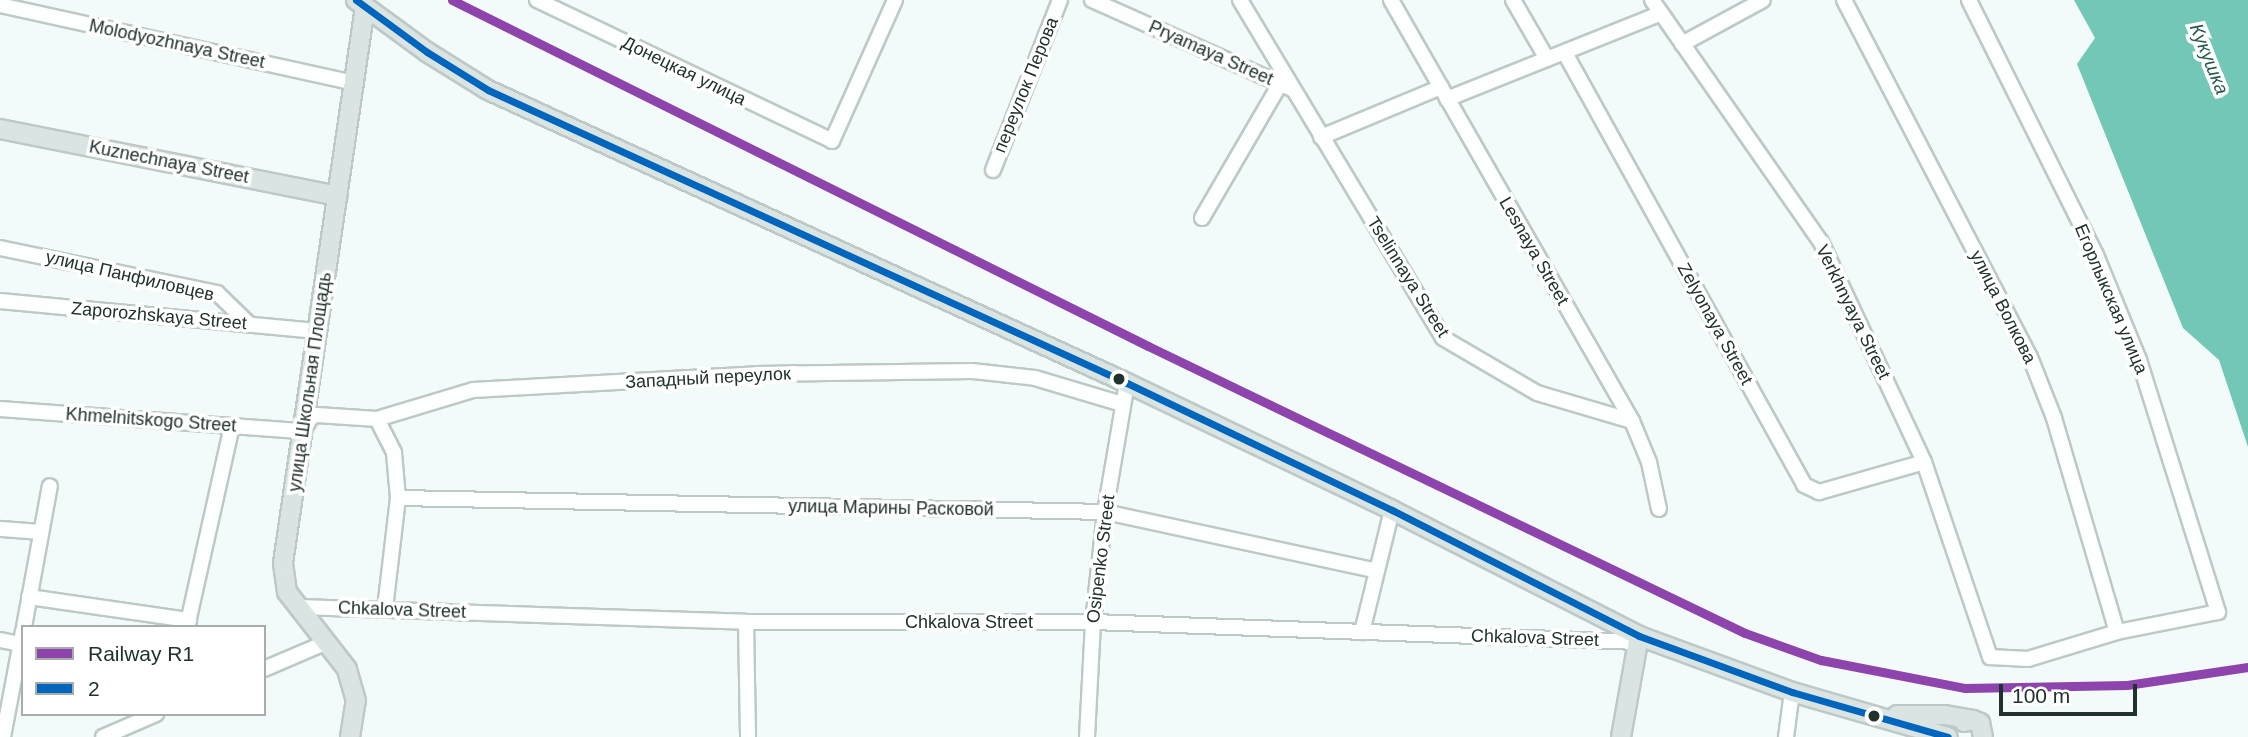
<!DOCTYPE html>
<html>
<head>
<meta charset="utf-8">
<style>
	body { margin:0 }
	#map { position:relative; width:2248px; height:737px; overflow:hidden; background:#f2fbf9; font-family:Helvetica,sans-serif }
	div>[style] { position:absolute }
	[style*='--x'] { left:calc(var(--x)*1px); top:calc(var(--y)*1px); width:calc(var(--w)*1px); rotate:calc(var(--a)*1deg) }
	.water>* { inset:0; background:#73c7b6 }
	.roads { filter:drop-shadow(2px 0 #bdc9c6) drop-shadow(-2px 0 #bdc9c6) drop-shadow(0 2px #bdc9c6) drop-shadow(0 -2px #bdc9c6) }
	.minor>* { height:14px; margin:-7px; padding:0 7px; transform-origin:7px; border-radius:7px; background:#fdfefe }
	.major>* { height:18px; margin:-9px; padding:0 9px; transform-origin:9px; border-radius:9px; background:#dae5e3 }
	.bus-1>* { height:7px; margin:-3.5px; padding:0 3.5px; transform-origin:3.5px; border-radius:3.5px; background:#0065bd }
	.rail-1>* { height:9px; margin:-4.5px; padding:0 4.5px; transform-origin:4.5px; border-radius:4.5px; background:#8e44ad }
	.dots>* { width:19px; height:19px; translate:-50% -50%; box-sizing:border-box; border:4px solid #fff; border-radius:50% }
	span { translate:-50% -50%; white-space:nowrap; text-align:center; line-height:1.15; -webkit-text-stroke:7px #fff; paint-order:stroke }
	.street-label { font-size:18px; color:#21322e }
	.water-label { font-size:19px; color:#29594e; font-style:italic }
	.legend { position:absolute; left:21px; top:625px; width:245px; height:91px; box-sizing:border-box; background:#fff; border:2px solid #a6adab; margin:0; padding:9px 12px; list-style:none; font-size:21px; color:#21322e }
	.legend li { display:flex; align-items:center; gap:14px; height:35px }
	.legend b { width:35px; border:2px solid #a6adab }
	.scale { position:absolute; left:1999px; top:684px; width:138px; height:32px; box-sizing:border-box; border:4px solid #21322e; border-top:0; padding-left:9px; font-size:21px; line-height:24px; white-space:nowrap; color:#21322e; -webkit-text-stroke:5px #fff; paint-order:stroke }
</style>
</head>
<body>
<div id="map">
	<div class="water">
		<div style="clip-path:polygon(2074px 0,2248px 0,2248px 447px,2219px 360px,2183px 328px,2077px 64px,2095px 38px)"></div>
	</div>
	<div class="roads">
		<div class="minor">
			<div style="--x:537;--y:0;--w:327;--a:25.5"></div>
			<div style="--x:832;--y:141;--w:154;--a:-65.9"></div>
			<div style="--x:1092;--y:0;--w:219;--a:24"></div>
			<div style="--x:1240;--y:0;--w:394;--a:59"></div>
			<div style="--x:1443;--y:338;--w:109;--a:30.3"></div>
			<div style="--x:1537;--y:393;--w:99;--a:16.4"></div>
			<div style="--x:1391;--y:0;--w:485;--a:60.2"></div>
			<div style="--x:1632;--y:421;--w:44;--a:67.5"></div>
			<div style="--x:1649;--y:462;--w:48;--a:78"></div>
			<div style="--x:1513;--y:0;--w:68;--a:60"></div>
			<div style="--x:1652;--y:0;--w:295;--a:55.1"></div>
			<div style="--x:1821;--y:242;--w:243;--a:64.9"></div>
			<div style="--x:1924;--y:462;--w:206;--a:71.3"></div>
			<div style="--x:1990;--y:657;--w:38;--a:3"></div>
			<div style="--x:2028;--y:659;--w:93;--a:-16.9"></div>
			<div style="--x:2117;--y:632;--w:103;--a:-11.2"></div>
			<div style="--x:2218;--y:612;--w:264;--a:-107.4"></div>
			<div style="--x:2139;--y:360;--w:113;--a:-112.3"></div>
			<div style="--x:2096;--y:255;--w:285;--a:-116.5"></div>
			<div style="--x:1844;--y:0;--w:403;--a:62.5"></div>
			<div style="--x:2030;--y:357;--w:66;--a:68.5"></div>
			<div style="--x:2054;--y:418;--w:223;--a:73.6"></div>
			<div style="--x:0;--y:5;--w:362;--a:12.4"></div>
			<div style="--x:1682;--y:44;--w:92;--a:-28.5"></div>
			<div style="--x:1565;--y:53;--w:494;--a:61"></div>
			<div style="--x:1804;--y:485;--w:17;--a:25"></div>
			<div style="--x:1819;--y:492;--w:109;--a:-15.9"></div>
			<div style="--x:1447;--y:99;--w:229;--a:-21.8"></div>
			<div style="--x:1321;--y:137;--w:130;--a:-22.6"></div>
			<div style="--x:993;--y:170;--w:183;--a:-68.5"></div>
			<div style="--x:1202;--y:218;--w:163;--a:-59.8"></div>
			<div style="--x:0;--y:248;--w:222;--a:11.7"></div>
			<div style="--x:217;--y:293;--w:45;--a:44.1"></div>
			<div style="--x:0;--y:301;--w:318;--a:5.4"></div>
			<div style="--x:0;--y:409;--w:304;--a:4.2"></div>
			<div style="--x:303;--y:431;--w:16;--a:-60"></div>
			<div style="--x:311;--y:417;--w:6;--a:-18"></div>
			<div style="--x:317;--y:415;--w:60;--a:3.8"></div>
			<div style="--x:377;--y:419;--w:100;--a:-16.8"></div>
			<div style="--x:473;--y:390;--w:284;--a:-3.2"></div>
			<div style="--x:757;--y:374;--w:215;--a:-0.8"></div>
			<div style="--x:972;--y:371;--w:63;--a:6.3"></div>
			<div style="--x:1035;--y:378;--w:91;--a:16.6"></div>
			<div style="--x:377;--y:419;--w:38;--a:63"></div>
			<div style="--x:394;--y:453;--w:45;--a:84.9"></div>
			<div style="--x:398;--y:498;--w:112;--a:96.7"></div>
			<div style="--x:398;--y:498;--w:707;--a:1.13"></div>
			<div style="--x:1105;--y:512;--w:278;--a:12.2"></div>
			<div style="--x:0;--y:529;--w:41;--a:4.2"></div>
			<div style="--x:29;--y:597;--w:162;--a:8.2"></div>
			<div style="--x:299;--y:607;--w:447;--a:1.9"></div>
			<div style="--x:746;--y:622;--w:347;--a:0"></div>
			<div style="--x:1093;--y:622;--w:545;--a:2.1"></div>
			<div style="--x:746;--y:622;--w:115;--a:89"></div>
			<div style="--x:24;--y:627;--w:143;--a:-79.6"></div>
			<div style="--x:187;--y:627;--w:206;--a:-77.4"></div>
			<div style="--x:1362;--y:632;--w:126;--a:-76.2"></div>
			<div style="--x:0;--y:640;--w:20;--a:11"></div>
			<div style="--x:264;--y:669;--w:69;--a:-23.2"></div>
			<div style="--x:3;--y:737;--w:108;--a:-79.3"></div>
			<div style="--x:103;--y:737;--w:58;--a:-23.5"></div>
			<div style="--x:1087;--y:737;--w:115;--a:-87"></div>
			<div style="--x:1093;--y:622;--w:111;--a:-83.8"></div>
			<div style="--x:1105;--y:512;--w:131;--a:-80.3"></div>
			<div style="--x:1786;--y:737;--w:45;--a:-82.4"></div>
		</div>
		<div class="major">
			<div style="--x:356;--y:0;--w:88;--a:36.2"></div>
			<div style="--x:427;--y:52;--w:72;--a:31.9"></div>
			<div style="--x:488;--y:90;--w:703;--a:24.63"></div>
			<div style="--x:1127;--y:383;--w:294;--a:25.6"></div>
			<div style="--x:1392;--y:510;--w:277;--a:27"></div>
			<div style="--x:1639;--y:636;--w:163;--a:20.1"></div>
			<div style="--x:1792;--y:692;--w:162;--a:16.1"></div>
			<div style="--x:0;--y:129;--w:344;--a:11.2"></div>
			<div style="--x:1897;--y:715;--w:48;--a:0"></div>
			<div style="--x:1945;--y:715;--w:28;--a:10"></div>
			<div style="--x:1964;--y:722;--w:9;--a:-13"></div>
			<div style="--x:1973;--y:720;--w:8;--a:23"></div>
			<div style="--x:1980;--y:723;--w:14;--a:78"></div>
			<div style="--x:350;--y:737;--w:36;--a:-81"></div>
			<div style="--x:356;--y:701;--w:33;--a:-106"></div>
			<div style="--x:347;--y:669;--w:98;--a:-127.9"></div>
			<div style="--x:287;--y:592;--w:29;--a:-98"></div>
			<div style="--x:283;--y:563;--w:562;--a:-81.61"></div>
			<div style="--x:1621;--y:737;--w:103;--a:-79.9"></div>
		</div>
	</div>
	<div class="bus-1">
		<div style="--x:356;--y:0;--w:88;--a:36.2"></div>
		<div style="--x:427;--y:52;--w:72;--a:31.9"></div>
		<div style="--x:488;--y:90;--w:703;--a:24.63"></div>
		<div style="--x:1127;--y:383;--w:294;--a:25.6"></div>
		<div style="--x:1392;--y:510;--w:277;--a:27"></div>
		<div style="--x:1639;--y:636;--w:163;--a:20.1"></div>
		<div style="--x:1792;--y:692;--w:162;--a:16.1"></div>
	</div>
	<div class="rail-1">
		<div style="--x:452;--y:0;--w:777;--a:26.43"></div>
		<div style="--x:1148;--y:346;--w:662;--a:25.68"></div>
		<div style="--x:1745;--y:633;--w:81;--a:19.6"></div>
		<div style="--x:1821;--y:660;--w:147;--a:11"></div>
		<div style="--x:1965;--y:688;--w:162;--a:-1.1"></div>
		<div style="--x:2127;--y:685;--w:122;--a:-8.5"></div>
	</div>
	<div class="dots">
		<div style="left:1119px;top:379px;background:#21322e"></div>
		<div style="left:1874px;top:716px;background:#21322e"></div>
	</div>
	<div class="street-label">
		<span style="left:177px;top:44px;rotate:12deg">Molodyozhnaya Street</span>
		<span style="left:1211px;top:53px;rotate:24deg">Pryamaya Street</span>
		<span style="left:684px;top:71px;rotate:26deg">Донецкая улица</span>
		<span style="left:1026px;top:85px;rotate:-68deg">переулок Перова</span>
		<span style="left:169px;top:162px;rotate:11deg">Kuznechnaya Street</span>
		<span style="left:1534px;top:251px;rotate:60deg">Lesnaya Street</span>
		<span style="left:130px;top:276px;rotate:13deg">улица Панфиловцев</span>
		<span style="left:1408px;top:277px;rotate:58deg">Tselinnaya Street</span>
		<span style="left:2111px;top:299px;rotate:67deg">Егорлыкская улица</span>
		<span style="left:2003px;top:307px;rotate:63deg">улица Волкова</span>
		<span style="left:1853px;top:312px;rotate:64deg">Verkhnyaya Street</span>
		<span style="left:159px;top:316px;rotate:5deg">Zaporozhskaya Street</span>
		<span style="left:1715px;top:324px;rotate:61deg">Zelyonaya Street</span>
		<span style="left:708px;top:378px;rotate:-3deg">Западный переулок</span>
		<span style="left:310px;top:382px;rotate:-82deg">улица Школьная Площадь</span>
		<span style="left:151px;top:420px;rotate:4deg">Khmelnitskogo Street</span>
		<span style="left:891px;top:508px;rotate:1deg">улица Марины Расковой</span>
		<span style="left:1101px;top:559px;rotate:-83deg">Osipenko Street</span>
		<span style="left:402px;top:610px;rotate:2deg">Chkalova Street</span>
		<span style="left:969px;top:622px">Chkalova Street</span>
		<span style="left:1535px;top:638px;rotate:2deg">Chkalova Street</span>
	</div>
	<div class="water-label">
		<span style="left:2209px;top:59px;rotate:68deg">Кукушка</span>
	</div>
	<ul class="legend">
	<li><b style="height:9px;background:#8e44ad"></b>Railway R1</li>
	<li><b style="height:9px;background:#0065bd"></b>2</li>
	</ul>
	<div class="scale">100 m</div>
</div>
</body>
</html>
